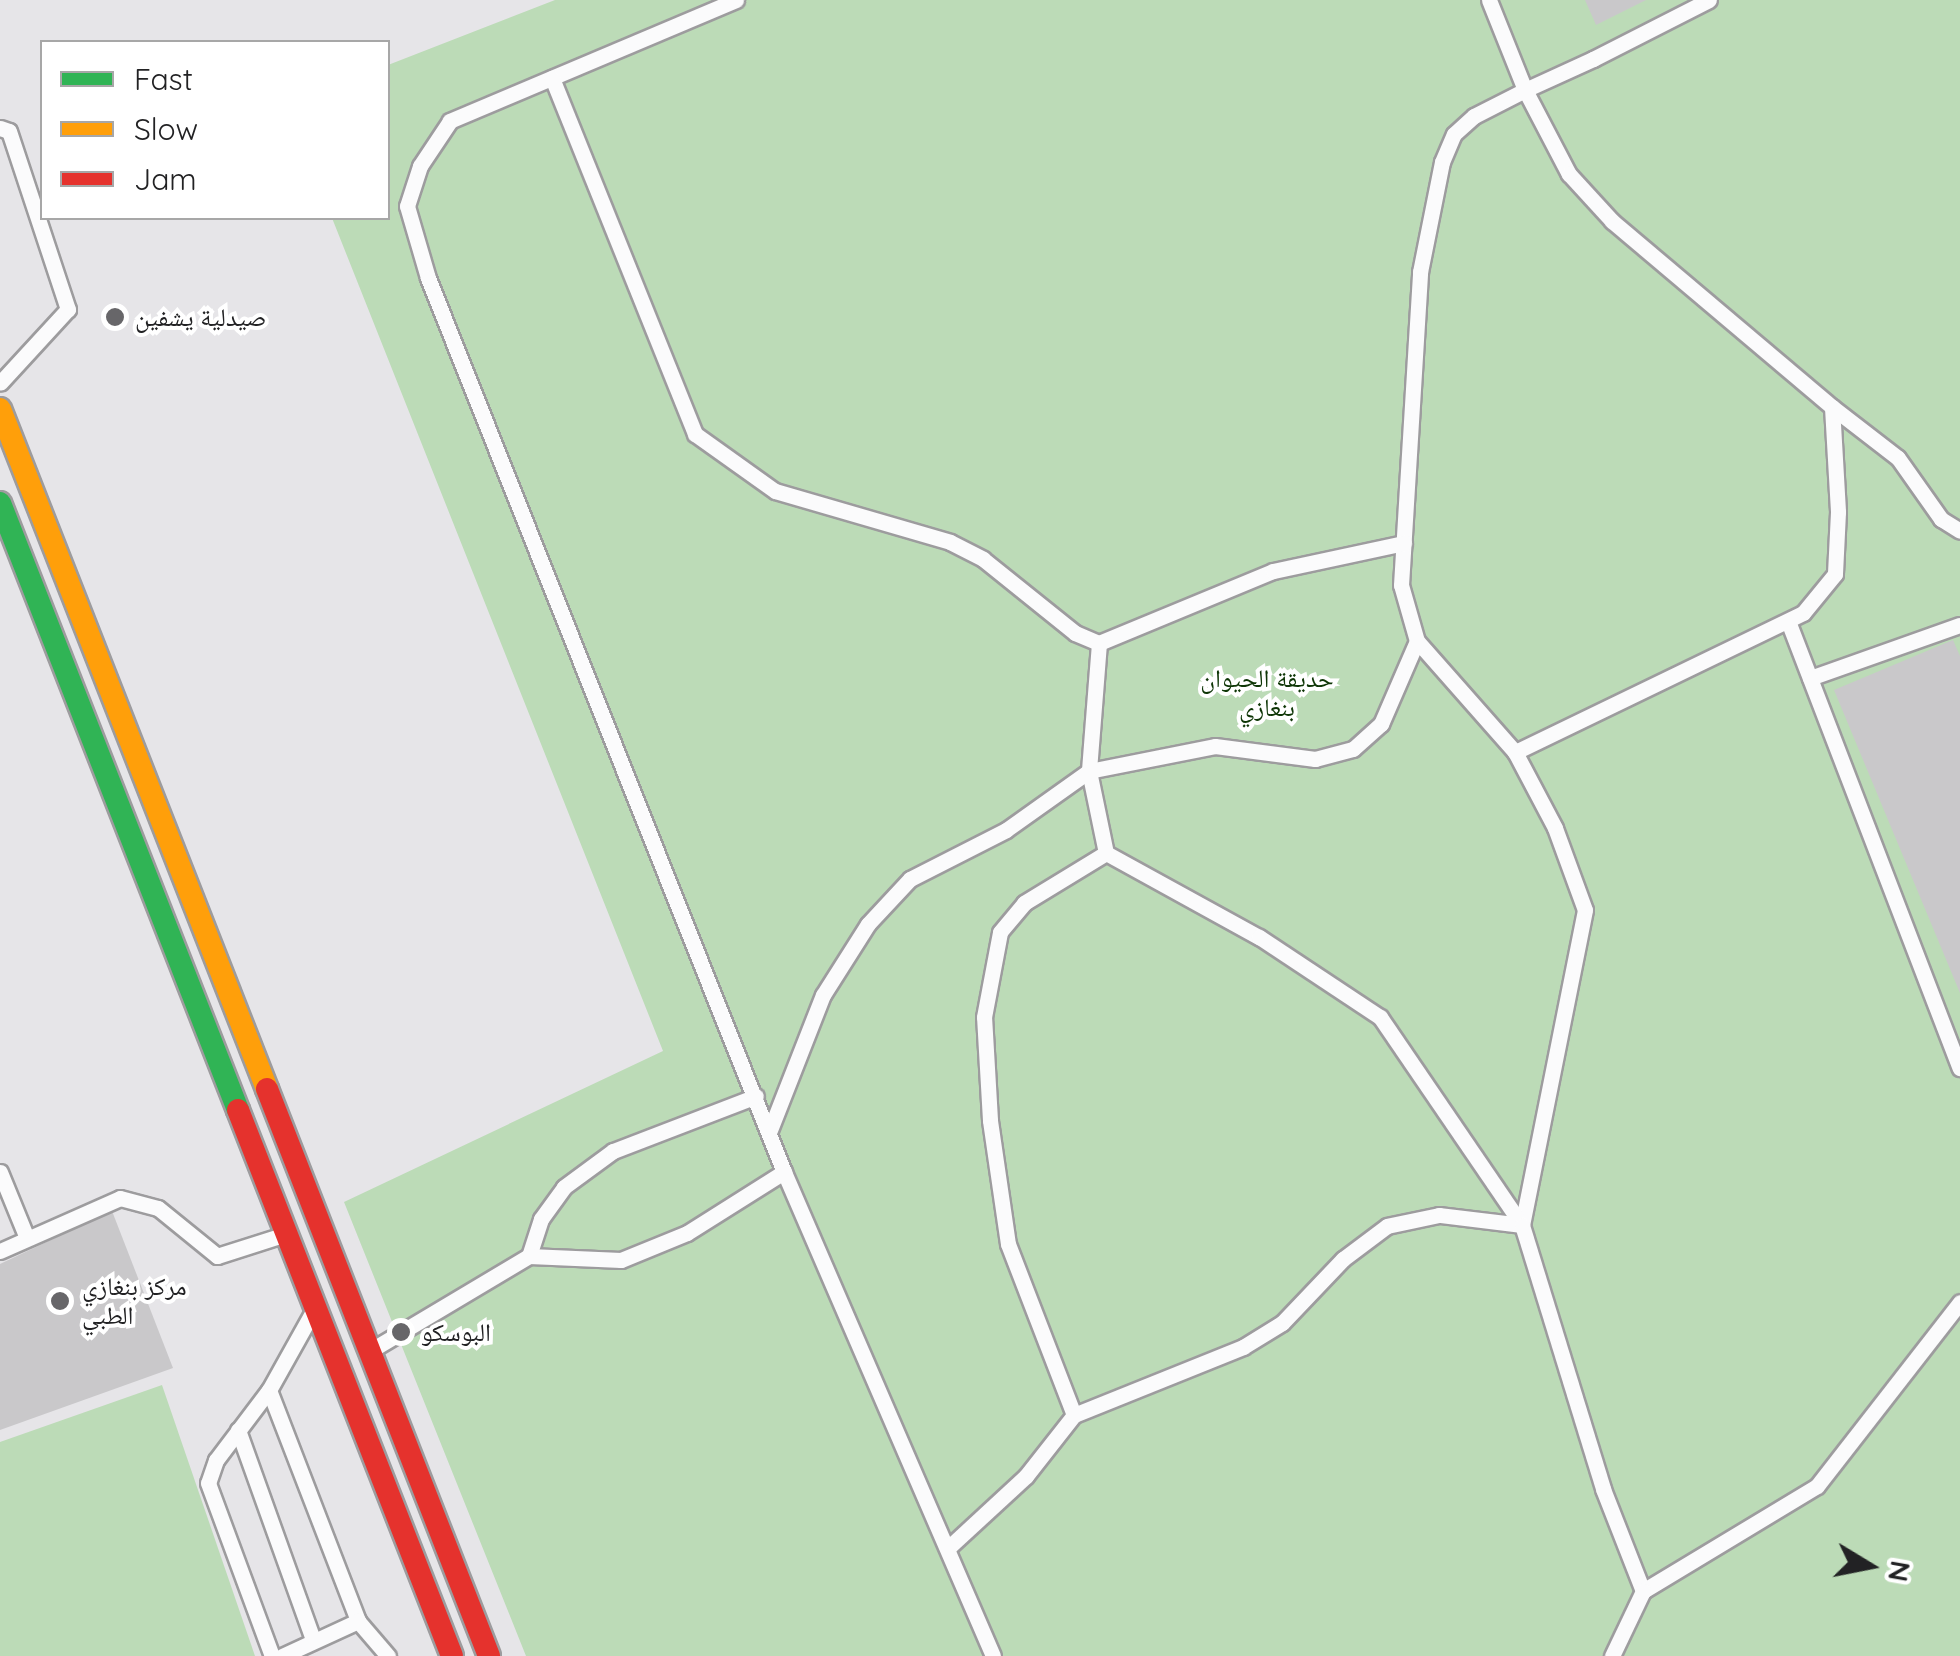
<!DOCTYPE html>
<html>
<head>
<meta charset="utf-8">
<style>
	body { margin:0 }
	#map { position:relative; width:1960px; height:1656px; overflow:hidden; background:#e6e5e8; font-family:Quicksand,"Noto Naskh Arabic",sans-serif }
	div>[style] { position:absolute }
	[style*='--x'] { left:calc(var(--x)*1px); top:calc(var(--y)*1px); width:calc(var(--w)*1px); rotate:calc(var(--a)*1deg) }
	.green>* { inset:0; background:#bcdbb7 }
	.building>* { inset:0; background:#c9c8ca }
	.roads { filter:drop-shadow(2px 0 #9d9c9e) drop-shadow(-2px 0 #9d9c9e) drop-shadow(0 2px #9d9c9e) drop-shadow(0 -2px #9d9c9e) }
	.lane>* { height:15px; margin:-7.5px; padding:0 7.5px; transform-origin:7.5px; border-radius:7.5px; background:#fbfbfc }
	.fast>* { height:22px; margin:-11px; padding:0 11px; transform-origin:11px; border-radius:11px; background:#30b455 }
	.slow>* { height:22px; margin:-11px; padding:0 11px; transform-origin:11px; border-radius:11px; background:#ff9f0a }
	.jam>* { height:22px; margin:-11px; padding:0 11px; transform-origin:11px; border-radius:11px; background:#e5322d }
	.dots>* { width:28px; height:28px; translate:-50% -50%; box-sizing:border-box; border:5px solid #fff; border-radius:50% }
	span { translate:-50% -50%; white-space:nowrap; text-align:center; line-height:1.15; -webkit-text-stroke:8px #fff; paint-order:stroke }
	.poi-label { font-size:25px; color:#222224 }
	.left { translate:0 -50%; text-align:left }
	.park-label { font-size:25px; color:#0e3606 }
	.legend { position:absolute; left:40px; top:40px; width:350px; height:180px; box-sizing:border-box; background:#fff; border:2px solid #a7a7a7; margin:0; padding:12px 18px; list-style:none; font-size:30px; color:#222224 }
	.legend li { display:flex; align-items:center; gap:20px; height:50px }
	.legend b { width:50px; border:2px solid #a7a7a7 }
	.north { position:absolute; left:1820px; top:1516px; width:100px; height:100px; -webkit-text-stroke:8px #fff; paint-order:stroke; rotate:100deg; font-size:28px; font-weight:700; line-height:40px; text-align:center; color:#222224 }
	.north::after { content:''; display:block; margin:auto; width:35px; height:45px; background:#222224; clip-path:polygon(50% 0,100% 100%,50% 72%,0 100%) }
</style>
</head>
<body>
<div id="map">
	<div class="green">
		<div style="clip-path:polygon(555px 0,1960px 0,1960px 1656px,526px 1656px,344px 1202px,663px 1051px,332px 218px,388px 218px,388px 65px)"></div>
		<div style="clip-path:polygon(162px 1385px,255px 1656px,0 1656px,0 1442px)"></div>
	</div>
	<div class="building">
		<div style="clip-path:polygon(1585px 0,1646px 0,1596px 25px)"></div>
		<div style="clip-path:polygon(1953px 640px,1960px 656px,1960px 993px,1834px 690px)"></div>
		<div style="clip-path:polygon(112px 1211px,173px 1368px,0 1430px,0 1264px)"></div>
	</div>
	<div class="roads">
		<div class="lane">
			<div style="--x:736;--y:0;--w:311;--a:157.1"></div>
			<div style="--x:450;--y:121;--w:54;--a:123.7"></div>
			<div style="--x:420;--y:166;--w:42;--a:108"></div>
			<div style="--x:407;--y:206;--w:75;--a:73.7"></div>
			<div style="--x:428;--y:278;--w:962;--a:68.29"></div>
			<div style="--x:784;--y:1172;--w:527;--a:66.64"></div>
			<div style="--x:1489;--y:0;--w:97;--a:68.2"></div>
			<div style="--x:1525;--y:90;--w:95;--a:62.4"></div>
			<div style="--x:1569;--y:174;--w:64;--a:47.5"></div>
			<div style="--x:1612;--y:221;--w:288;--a:40.2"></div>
			<div style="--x:1832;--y:407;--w:105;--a:86.7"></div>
			<div style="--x:1838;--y:512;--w:62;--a:92.8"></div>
			<div style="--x:1835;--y:574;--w:50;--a:129.4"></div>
			<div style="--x:1803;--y:613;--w:320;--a:154.2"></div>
			<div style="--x:1515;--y:752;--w:148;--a:-131.4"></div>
			<div style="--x:1417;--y:641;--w:58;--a:-105.9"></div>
			<div style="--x:1401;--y:585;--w:314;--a:-86.5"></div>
			<div style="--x:1420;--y:272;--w:112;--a:-78.7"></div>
			<div style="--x:1442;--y:162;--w:30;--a:-67"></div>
			<div style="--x:1454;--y:134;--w:27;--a:-42"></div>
			<div style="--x:1474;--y:116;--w:57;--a:-27"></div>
			<div style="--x:1525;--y:90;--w:75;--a:-24.5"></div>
			<div style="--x:1593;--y:59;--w:130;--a:-27"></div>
			<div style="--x:552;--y:78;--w:384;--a:68.1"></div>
			<div style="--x:695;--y:434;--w:98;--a:35.5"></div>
			<div style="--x:775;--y:491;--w:182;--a:16.2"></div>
			<div style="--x:950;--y:542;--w:37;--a:27"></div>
			<div style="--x:983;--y:559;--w:118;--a:38.8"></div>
			<div style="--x:1075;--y:633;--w:26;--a:23"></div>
			<div style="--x:1099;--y:643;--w:188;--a:-22.5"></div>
			<div style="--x:1273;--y:571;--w:134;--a:-12.1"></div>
			<div style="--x:0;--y:128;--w:9;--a:18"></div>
			<div style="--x:9;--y:131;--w:188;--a:71.7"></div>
			<div style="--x:68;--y:309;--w:100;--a:132.6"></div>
			<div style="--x:1832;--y:407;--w:83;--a:37.7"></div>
			<div style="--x:1898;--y:458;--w:75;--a:54.8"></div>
			<div style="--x:1941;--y:519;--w:22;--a:32"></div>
			<div style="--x:1788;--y:621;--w:479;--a:69"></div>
			<div style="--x:1099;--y:643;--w:128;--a:94.5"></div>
			<div style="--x:1089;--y:771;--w:84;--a:78.3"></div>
			<div style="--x:1810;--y:678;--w:159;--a:-19.5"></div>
			<div style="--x:1515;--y:752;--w:86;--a:62.2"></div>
			<div style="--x:1555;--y:828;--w:87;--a:69.9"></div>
			<div style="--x:1585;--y:910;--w:321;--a:101.3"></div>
			<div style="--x:1522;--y:1225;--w:84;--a:-173.1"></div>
			<div style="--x:1439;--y:1215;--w:53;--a:168.1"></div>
			<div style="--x:1387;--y:1226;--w:55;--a:143.1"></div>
			<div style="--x:1343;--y:1259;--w:88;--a:133.6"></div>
			<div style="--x:1282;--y:1323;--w:46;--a:148.4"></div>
			<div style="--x:1243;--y:1347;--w:182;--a:158.1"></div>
			<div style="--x:1074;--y:1415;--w:183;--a:-111.1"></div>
			<div style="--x:1008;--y:1244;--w:125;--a:-98.3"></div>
			<div style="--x:990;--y:1120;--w:103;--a:-93.3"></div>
			<div style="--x:984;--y:1017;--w:86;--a:-79.3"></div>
			<div style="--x:1000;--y:932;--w:38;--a:-50"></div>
			<div style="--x:1024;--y:903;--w:96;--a:-31.4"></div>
			<div style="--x:1106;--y:853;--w:175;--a:28.8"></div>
			<div style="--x:1259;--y:937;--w:145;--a:33.5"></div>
			<div style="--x:1380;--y:1017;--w:252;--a:55.7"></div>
			<div style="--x:1522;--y:1225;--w:276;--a:72.9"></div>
			<div style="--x:1603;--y:1489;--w:110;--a:68.6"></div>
			<div style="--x:1643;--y:1591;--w:203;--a:-31.1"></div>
			<div style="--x:1817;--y:1486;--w:233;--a:-52.1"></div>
			<div style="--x:770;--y:1130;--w:145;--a:-68.6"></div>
			<div style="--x:823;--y:995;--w:84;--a:-57.6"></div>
			<div style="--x:868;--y:924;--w:62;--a:-47"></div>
			<div style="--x:910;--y:879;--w:108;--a:-27"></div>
			<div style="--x:1006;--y:830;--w:102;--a:-35.4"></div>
			<div style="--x:1089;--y:771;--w:128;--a:-11.2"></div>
			<div style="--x:1215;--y:746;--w:101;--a:7.4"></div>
			<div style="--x:1315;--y:759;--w:39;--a:-15"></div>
			<div style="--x:1353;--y:749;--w:38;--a:-42"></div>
			<div style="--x:1381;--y:724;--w:90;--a:-66.6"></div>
			<div style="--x:0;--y:1172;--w:71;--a:67.8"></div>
			<div style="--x:0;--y:1251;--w:131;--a:-23.8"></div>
			<div style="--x:120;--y:1198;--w:39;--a:15"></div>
			<div style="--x:158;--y:1208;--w:76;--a:39.1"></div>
			<div style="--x:217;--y:1256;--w:72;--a:-17.7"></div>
			<div style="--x:529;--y:1256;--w:39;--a:-72"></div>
			<div style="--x:541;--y:1219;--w:39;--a:-54"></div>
			<div style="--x:564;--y:1187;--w:61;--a:-36.3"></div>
			<div style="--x:613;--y:1151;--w:153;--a:-21"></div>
			<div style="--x:311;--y:1315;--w:86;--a:119.2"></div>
			<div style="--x:269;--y:1390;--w:248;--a:68.9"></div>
			<div style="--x:358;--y:1621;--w:46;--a:49.4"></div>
			<div style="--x:373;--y:1349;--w:182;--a:-30.8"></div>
			<div style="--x:529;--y:1256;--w:92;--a:2.5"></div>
			<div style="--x:621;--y:1260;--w:71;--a:-22.2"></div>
			<div style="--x:687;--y:1233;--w:115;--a:-32.2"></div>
			<div style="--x:269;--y:1390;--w:88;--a:127.1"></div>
			<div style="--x:216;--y:1460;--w:24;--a:109"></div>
			<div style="--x:208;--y:1483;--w:184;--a:69.7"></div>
			<div style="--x:238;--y:1430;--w:223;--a:70.3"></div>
			<div style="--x:948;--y:1548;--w:106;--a:-42.7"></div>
			<div style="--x:1026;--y:1476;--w:78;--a:-51.8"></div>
			<div style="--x:282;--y:1656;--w:84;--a:-24.7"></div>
			<div style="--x:1612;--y:1656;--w:72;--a:-64.5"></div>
		</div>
		<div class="fast">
			<div style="--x:0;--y:503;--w:652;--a:68.59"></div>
		</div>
		<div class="slow">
			<div style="--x:0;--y:409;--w:731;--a:68.56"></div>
		</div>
		<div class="jam">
			<div style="--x:267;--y:1089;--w:609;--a:68.62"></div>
			<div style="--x:238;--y:1110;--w:586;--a:68.6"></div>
		</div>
	</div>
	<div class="dots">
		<div style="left:115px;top:317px;background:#676669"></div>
		<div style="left:60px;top:1301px;background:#676669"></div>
		<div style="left:401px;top:1332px;background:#676669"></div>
	</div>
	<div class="poi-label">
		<span class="left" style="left:135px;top:317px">صيدلية يشفين</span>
		<span class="left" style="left:82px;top:1301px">مركز بنغازي<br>الطبي</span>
		<span class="left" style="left:421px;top:1332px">البوسكو</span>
	</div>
	<div class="park-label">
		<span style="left:1267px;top:693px">حديقة الحيوان<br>بنغازي</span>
	</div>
	<ul class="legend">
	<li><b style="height:12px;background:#30b455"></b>Fast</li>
	<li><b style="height:12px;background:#ff9f0a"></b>Slow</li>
	<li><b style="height:12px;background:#e5322d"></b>Jam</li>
	</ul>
	<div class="north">N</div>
</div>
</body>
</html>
